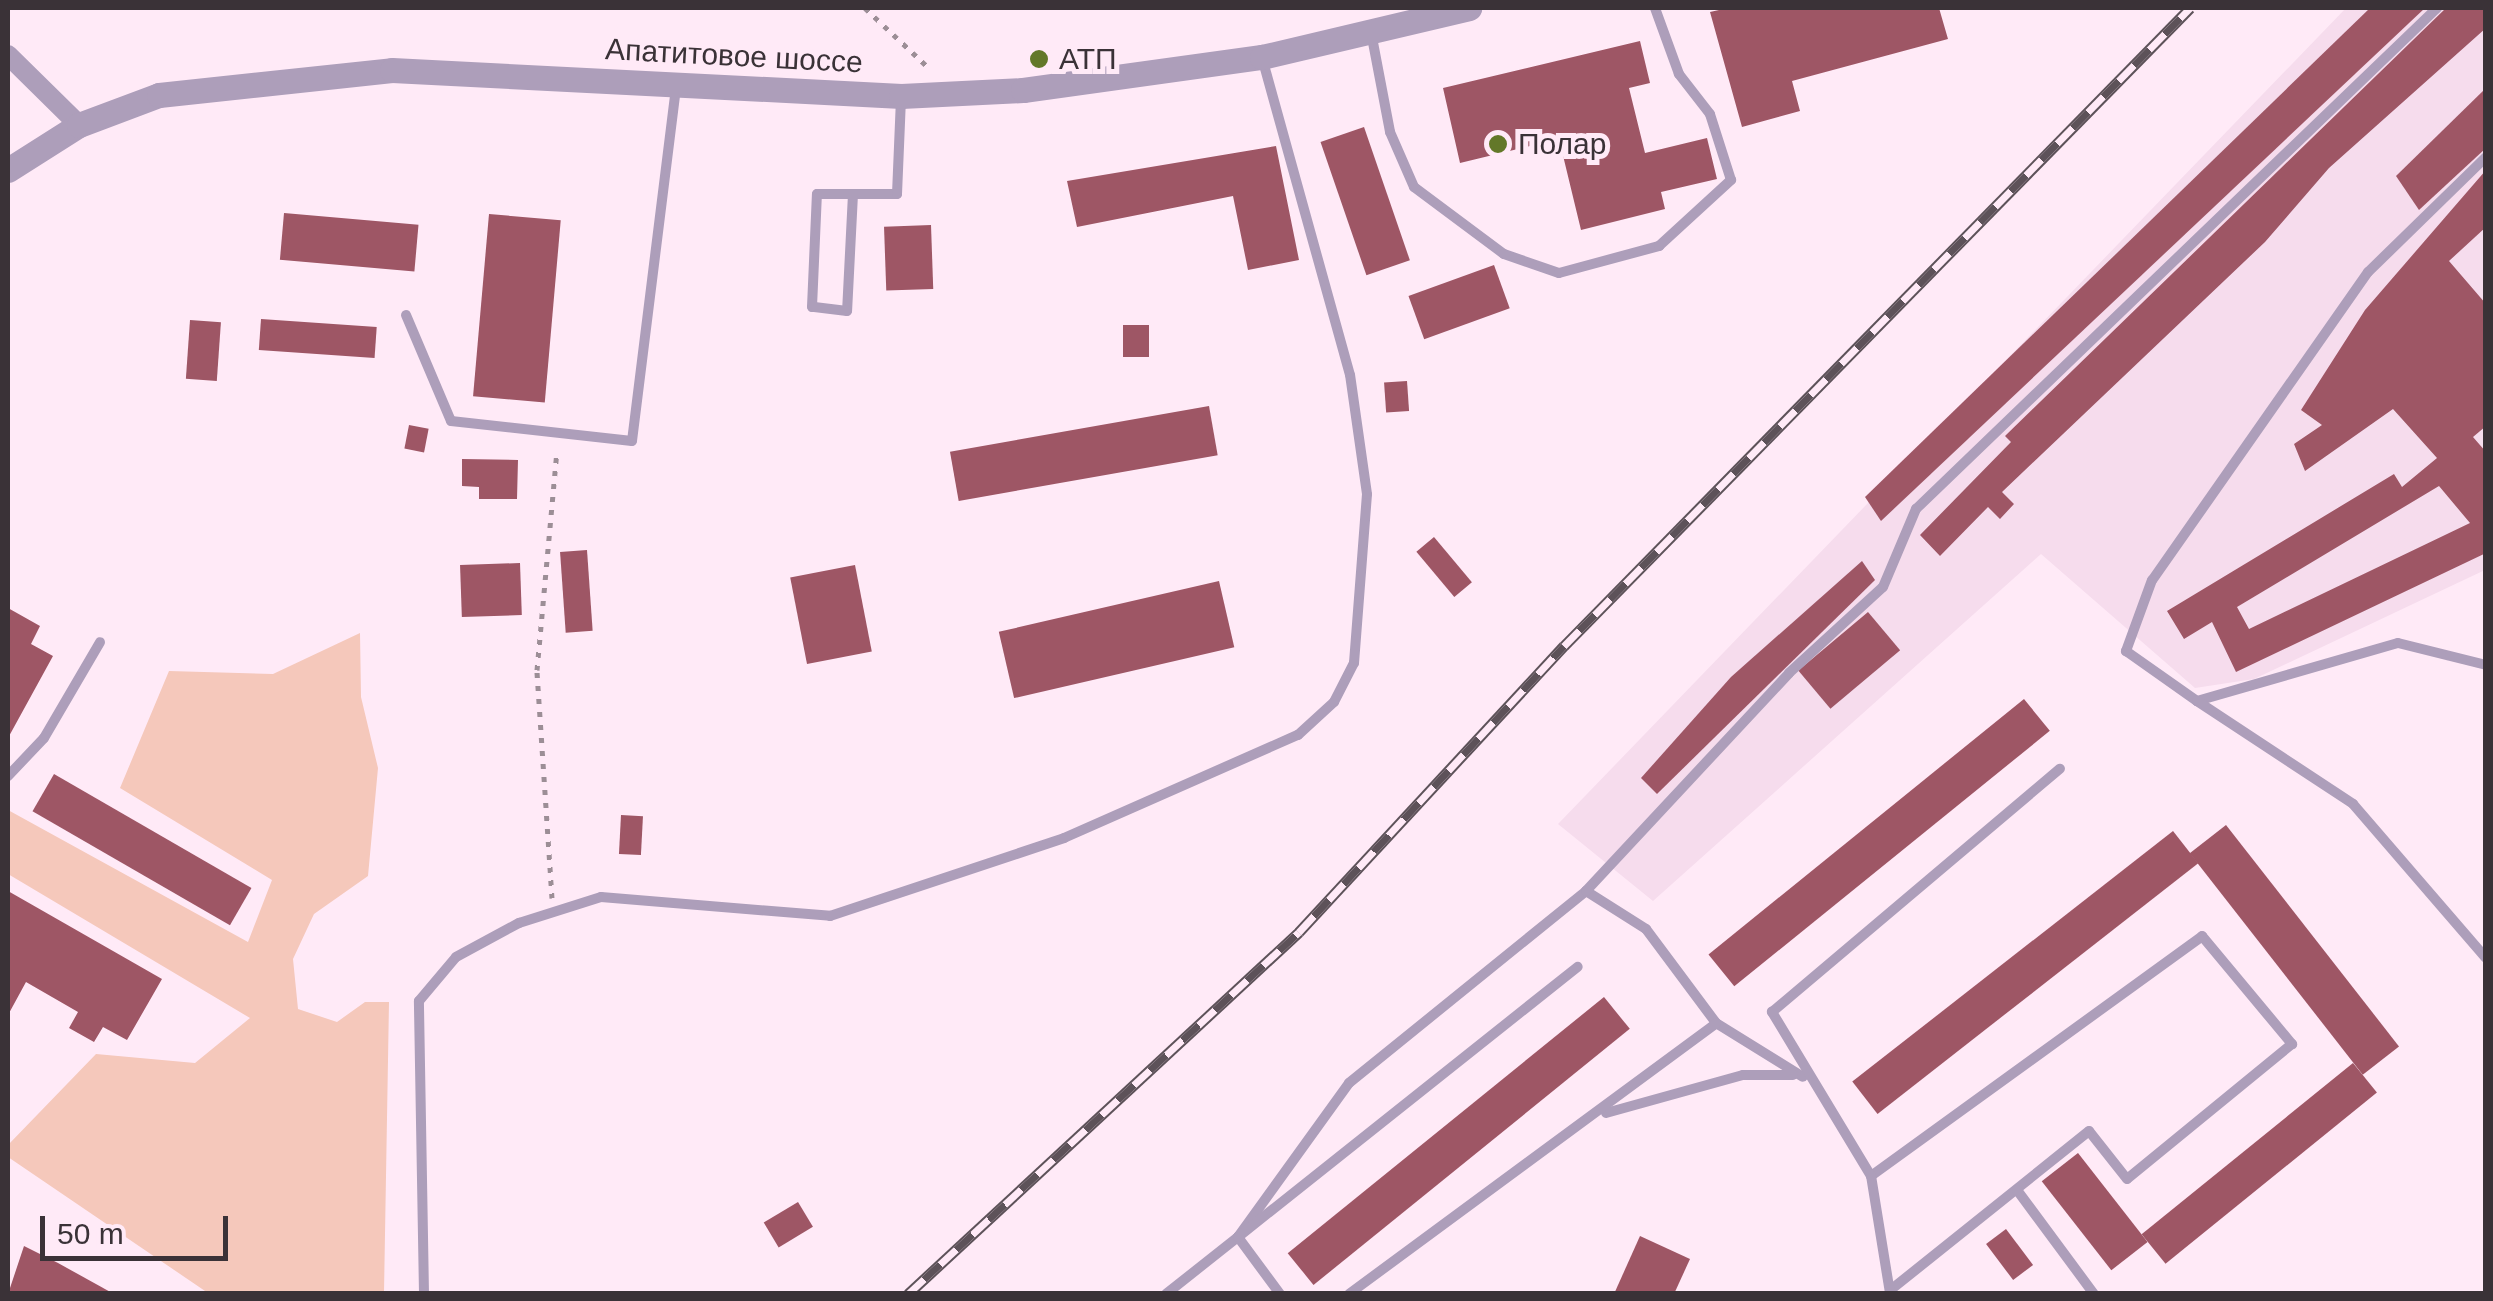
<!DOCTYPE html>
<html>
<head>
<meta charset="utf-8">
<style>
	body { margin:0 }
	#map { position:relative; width:2493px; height:1301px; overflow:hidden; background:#ffeaf7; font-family:Helvetica,sans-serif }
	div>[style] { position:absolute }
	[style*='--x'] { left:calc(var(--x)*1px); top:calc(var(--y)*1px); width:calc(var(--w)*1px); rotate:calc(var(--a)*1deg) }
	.built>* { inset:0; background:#f6dced }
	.green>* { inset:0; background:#f5c8bb }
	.building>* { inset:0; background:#9e5665; transform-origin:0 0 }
	.path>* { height:5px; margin-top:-2.5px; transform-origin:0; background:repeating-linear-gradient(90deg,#9c8e96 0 5px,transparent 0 13px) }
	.service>* { height:10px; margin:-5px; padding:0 5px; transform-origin:5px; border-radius:5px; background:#ad9eba }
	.minor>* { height:20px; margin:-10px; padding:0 10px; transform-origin:10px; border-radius:10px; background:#ad9eba }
	.tertiary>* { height:25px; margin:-12.5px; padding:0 12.5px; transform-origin:12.5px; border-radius:12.5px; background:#ad9eba }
	.rail>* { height:11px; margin-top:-5.5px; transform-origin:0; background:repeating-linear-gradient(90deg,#ffeaf7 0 22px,#5d5259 0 44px); box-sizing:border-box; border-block:2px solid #5d5259 }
	.dots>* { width:28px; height:28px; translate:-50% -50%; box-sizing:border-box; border:5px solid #ffeaf7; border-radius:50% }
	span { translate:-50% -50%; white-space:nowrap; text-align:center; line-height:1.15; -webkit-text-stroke:10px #ffeaf7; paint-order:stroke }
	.street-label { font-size:30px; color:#3a3237 }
	.poi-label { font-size:30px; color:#3a3237 }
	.left { translate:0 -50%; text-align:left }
	.frame { position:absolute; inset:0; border:10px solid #3a3237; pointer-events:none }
	.scale { position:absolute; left:40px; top:1216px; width:188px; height:45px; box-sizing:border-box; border:5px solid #3a3237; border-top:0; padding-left:12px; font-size:30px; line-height:35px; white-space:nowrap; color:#3a3237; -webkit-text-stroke:8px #ffeaf7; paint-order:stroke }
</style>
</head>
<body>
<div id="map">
	<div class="built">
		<div style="clip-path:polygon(2346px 8px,2485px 8px,2485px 570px,2254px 679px,2195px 688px,2041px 554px,1653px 901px,1558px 824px)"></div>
	</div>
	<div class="green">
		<div style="clip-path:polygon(360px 633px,361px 697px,378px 768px,368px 876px,314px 914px,293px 959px,298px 1009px,337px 1022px,365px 1002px,389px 1002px,384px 1293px,208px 1293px,8px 1157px,8px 1145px,96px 1054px,195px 1063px,250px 1018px,8px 874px,8px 810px,248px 942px,272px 880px,120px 788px,169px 671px,273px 674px)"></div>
	</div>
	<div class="building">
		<div style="clip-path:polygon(1728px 8px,1939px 8px,1948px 39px,1792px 81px,1800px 111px,1742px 127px,1710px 12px)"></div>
		<div style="clip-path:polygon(2370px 8px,2425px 8px,1881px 521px,1865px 497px)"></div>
		<div style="clip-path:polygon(2446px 8px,2486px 8px,2486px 28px,2329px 168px,2265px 242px,2002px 492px,2014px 504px,2000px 519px,1988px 507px,1940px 556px,1920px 535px,2011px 442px,2005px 436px)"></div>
		<div style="clip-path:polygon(1640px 41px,1650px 83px,1629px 88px,1645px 153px,1707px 138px,1717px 179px,1661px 192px,1665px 209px,1581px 230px,1559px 139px,1460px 163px,1443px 88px)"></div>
		<div style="clip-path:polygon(2486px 88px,2486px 148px,2419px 210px,2396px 176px)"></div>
		<div style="left:1364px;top:127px;width:141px;height:46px;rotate:71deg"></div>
		<div style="clip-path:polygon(1276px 146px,1299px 260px,1248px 270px,1233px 196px,1077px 227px,1067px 181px)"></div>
		<div style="clip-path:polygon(evenodd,2486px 170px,2486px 227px,2449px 261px,2486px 304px,2486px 426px,2473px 437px,2486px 452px,2486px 553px,2236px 672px,2212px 622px,2184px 639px,2167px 611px,2394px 474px,2402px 487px,2437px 458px,2393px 409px,2305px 471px,2294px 444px,2322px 425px,2301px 410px,2365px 310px,2486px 170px,2439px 486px,2470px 523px,2249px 629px,2237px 607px,2439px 486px)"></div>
		<div style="left:284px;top:213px;width:135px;height:47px;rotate:5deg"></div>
		<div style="left:489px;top:214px;width:72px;height:183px;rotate:5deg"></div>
		<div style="left:931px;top:225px;width:64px;height:47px;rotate:88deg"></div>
		<div style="left:1494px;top:265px;width:46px;height:91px;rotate:70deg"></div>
		<div style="left:261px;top:319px;width:116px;height:31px;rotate:4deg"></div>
		<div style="left:190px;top:320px;width:31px;height:59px;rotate:4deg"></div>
		<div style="left:1149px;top:325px;width:32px;height:26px;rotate:90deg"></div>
		<div style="left:1407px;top:381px;width:30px;height:23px;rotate:86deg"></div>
		<div style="left:1209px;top:406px;width:50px;height:263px;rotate:80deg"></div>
		<div style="left:409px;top:425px;width:20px;height:24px;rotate:11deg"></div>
		<div style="clip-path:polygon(462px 459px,518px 460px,517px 499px,479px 499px,479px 487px,462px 486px)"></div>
		<div style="left:1434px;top:537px;width:59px;height:23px;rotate:50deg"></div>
		<div style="left:587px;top:550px;width:81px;height:27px;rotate:86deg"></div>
		<div style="clip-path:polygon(1862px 561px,1875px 580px,1657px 794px,1641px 778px,1731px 677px)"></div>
		<div style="left:520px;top:563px;width:52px;height:60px;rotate:88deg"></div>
		<div style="left:855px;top:565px;width:88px;height:66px;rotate:79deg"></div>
		<div style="left:1219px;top:581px;width:68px;height:226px;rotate:77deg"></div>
		<div style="clip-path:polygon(8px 608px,40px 626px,31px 644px,53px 656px,8px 738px)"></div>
		<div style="left:1868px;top:612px;width:50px;height:91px;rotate:50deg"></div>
		<div style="left:2024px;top:699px;width:41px;height:406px;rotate:51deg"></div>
		<div style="left:54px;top:774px;width:228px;height:43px;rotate:30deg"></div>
		<div style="left:621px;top:815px;width:22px;height:39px;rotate:3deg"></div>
		<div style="left:2226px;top:825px;width:281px;height:46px;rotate:52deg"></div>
		<div style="left:2173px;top:831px;width:41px;height:407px;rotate:52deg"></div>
		<div style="clip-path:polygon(8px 891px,162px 979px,127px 1040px,103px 1027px,94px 1042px,69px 1028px,78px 1012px,26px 982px,8px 1015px)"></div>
		<div style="left:1604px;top:997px;width:41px;height:407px;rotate:51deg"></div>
		<div style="left:2353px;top:1063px;width:38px;height:272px;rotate:51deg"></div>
		<div style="left:2078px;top:1153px;width:113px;height:46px;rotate:52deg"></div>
		<div style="left:798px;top:1202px;width:29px;height:40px;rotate:59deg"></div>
		<div style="left:2006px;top:1229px;width:45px;height:25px;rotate:53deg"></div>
		<div style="clip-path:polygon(1640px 1236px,1690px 1259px,1674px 1294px,1614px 1294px)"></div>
		<div style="clip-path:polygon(24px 1246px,58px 1263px,114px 1294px,8px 1294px)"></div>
	</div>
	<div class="path">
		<div style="--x:865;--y:8;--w:89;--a:43.2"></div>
		<div style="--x:552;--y:898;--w:228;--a:-93.8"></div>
		<div style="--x:537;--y:670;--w:220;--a:-84.8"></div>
	</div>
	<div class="service">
		<div style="--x:1371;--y:32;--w:102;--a:79.2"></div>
		<div style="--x:1390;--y:132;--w:60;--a:66.4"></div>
		<div style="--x:1414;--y:187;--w:112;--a:36.7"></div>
		<div style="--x:1504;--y:254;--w:58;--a:19.1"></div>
		<div style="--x:1559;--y:273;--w:104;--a:-15.1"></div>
		<div style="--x:1659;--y:246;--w:98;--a:-42.5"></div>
		<div style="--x:1731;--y:180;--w:69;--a:-107.7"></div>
		<div style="--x:1710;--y:114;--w:51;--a:-127.8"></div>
		<div style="--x:1679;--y:74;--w:70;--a:-110"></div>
		<div style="--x:2486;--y:157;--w:165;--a:135.7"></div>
		<div style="--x:2368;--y:272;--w:376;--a:125"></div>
		<div style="--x:2152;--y:580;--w:76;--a:110.1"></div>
		<div style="--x:2126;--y:651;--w:87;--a:35.2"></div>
		<div style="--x:2197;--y:701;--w:209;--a:-16.1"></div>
		<div style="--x:2398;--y:643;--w:91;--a:14"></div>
		<div style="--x:853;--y:194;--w:117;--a:92.9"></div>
		<div style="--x:847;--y:311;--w:35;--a:-173"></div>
		<div style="--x:812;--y:307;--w:113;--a:-87.5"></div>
		<div style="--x:817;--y:194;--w:80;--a:0"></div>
		<div style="--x:897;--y:194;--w:97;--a:-87.6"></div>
		<div style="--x:406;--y:315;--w:115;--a:67"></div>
		<div style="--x:451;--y:421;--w:182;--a:6.3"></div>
		<div style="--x:632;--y:441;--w:356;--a:-82.9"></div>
		<div style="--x:2197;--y:701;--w:187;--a:33.4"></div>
		<div style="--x:2353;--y:804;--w:203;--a:49.2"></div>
		<div style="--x:8;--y:776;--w:52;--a:-46.5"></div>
		<div style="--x:44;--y:738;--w:111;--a:-59.7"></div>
		<div style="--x:1586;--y:891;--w:71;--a:32.3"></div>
		<div style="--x:1646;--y:929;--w:117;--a:53.3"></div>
		<div style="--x:1716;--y:1023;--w:102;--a:31.8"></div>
		<div style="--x:1606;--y:1113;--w:142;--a:-15.5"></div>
		<div style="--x:1743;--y:1075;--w:50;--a:0"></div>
		<div style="--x:1871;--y:1176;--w:409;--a:-35.9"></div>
		<div style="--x:2202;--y:936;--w:141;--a:50.2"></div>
		<div style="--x:2292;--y:1044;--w:213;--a:140.7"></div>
		<div style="--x:2127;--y:1179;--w:61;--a:-128.4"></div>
		<div style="--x:2089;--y:1131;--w:253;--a:141.3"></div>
		<div style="--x:2017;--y:1190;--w:129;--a:53.5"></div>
		<div style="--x:1890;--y:1293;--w:119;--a:-99.2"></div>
		<div style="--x:1871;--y:1176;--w:192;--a:-121.1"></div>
		<div style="--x:1772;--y:1012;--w:377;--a:-40.2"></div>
		<div style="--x:424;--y:1294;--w:293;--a:-91"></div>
		<div style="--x:419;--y:1001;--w:57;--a:-49.9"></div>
		<div style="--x:456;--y:957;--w:72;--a:-28.4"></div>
		<div style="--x:519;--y:923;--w:86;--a:-17.6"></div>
		<div style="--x:601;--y:897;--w:230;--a:4.7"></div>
		<div style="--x:830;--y:916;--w:247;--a:-18.4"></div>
		<div style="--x:1064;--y:838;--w:256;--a:-23.8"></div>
		<div style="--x:1298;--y:735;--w:49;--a:-42.5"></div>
		<div style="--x:1334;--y:702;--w:44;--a:-62.9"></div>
		<div style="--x:1354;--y:663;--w:169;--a:-85.6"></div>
		<div style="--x:1367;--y:494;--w:120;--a:-98.1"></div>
		<div style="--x:1350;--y:375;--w:329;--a:-105.5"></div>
		<div style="--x:1166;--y:1294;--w:92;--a:-38.4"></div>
		<div style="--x:1238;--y:1237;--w:190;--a:-54.2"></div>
		<div style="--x:1349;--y:1083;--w:305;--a:-39"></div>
		<div style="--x:1586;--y:891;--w:298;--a:-47"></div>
		<div style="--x:1789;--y:673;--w:127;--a:-42.5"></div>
		<div style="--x:1883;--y:587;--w:85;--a:-67.1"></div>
		<div style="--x:1916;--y:509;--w:723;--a:-43.88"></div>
		<div style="--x:1280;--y:1294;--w:71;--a:-126.4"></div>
		<div style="--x:1238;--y:1237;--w:434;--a:-38.5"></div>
		<div style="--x:1349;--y:1294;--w:456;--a:-36.4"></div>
	</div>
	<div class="minor">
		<div style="--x:8;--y:55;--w:100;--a:44.6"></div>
	</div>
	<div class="tertiary">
		<div style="--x:8;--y:170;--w:84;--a:-32.4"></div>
		<div style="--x:79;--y:125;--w:85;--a:-20.6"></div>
		<div style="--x:159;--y:95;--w:234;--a:-6.1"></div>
		<div style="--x:392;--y:70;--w:510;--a:2.92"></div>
		<div style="--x:901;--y:96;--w:122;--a:-2.8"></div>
		<div style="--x:1023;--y:90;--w:241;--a:-7.9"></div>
		<div style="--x:1262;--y:57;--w:213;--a:-13.3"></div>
	</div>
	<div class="rail">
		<div style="--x:908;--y:1294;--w:533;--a:-42.79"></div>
		<div style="--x:1299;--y:932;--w:390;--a:-47.2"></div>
		<div style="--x:1564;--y:646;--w:894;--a:-45.54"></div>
	</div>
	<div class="dots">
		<div style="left:1039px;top:59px;background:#637829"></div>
		<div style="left:1498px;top:144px;background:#637829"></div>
	</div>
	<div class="street-label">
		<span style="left:734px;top:56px;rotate:3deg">Апатитовое шоссе</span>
	</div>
	<div class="poi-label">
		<span class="left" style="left:1059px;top:59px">АТП</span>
		<span class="left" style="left:1518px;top:144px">Полар</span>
	</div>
	<div class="frame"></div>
	<div class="scale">50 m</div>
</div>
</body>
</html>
